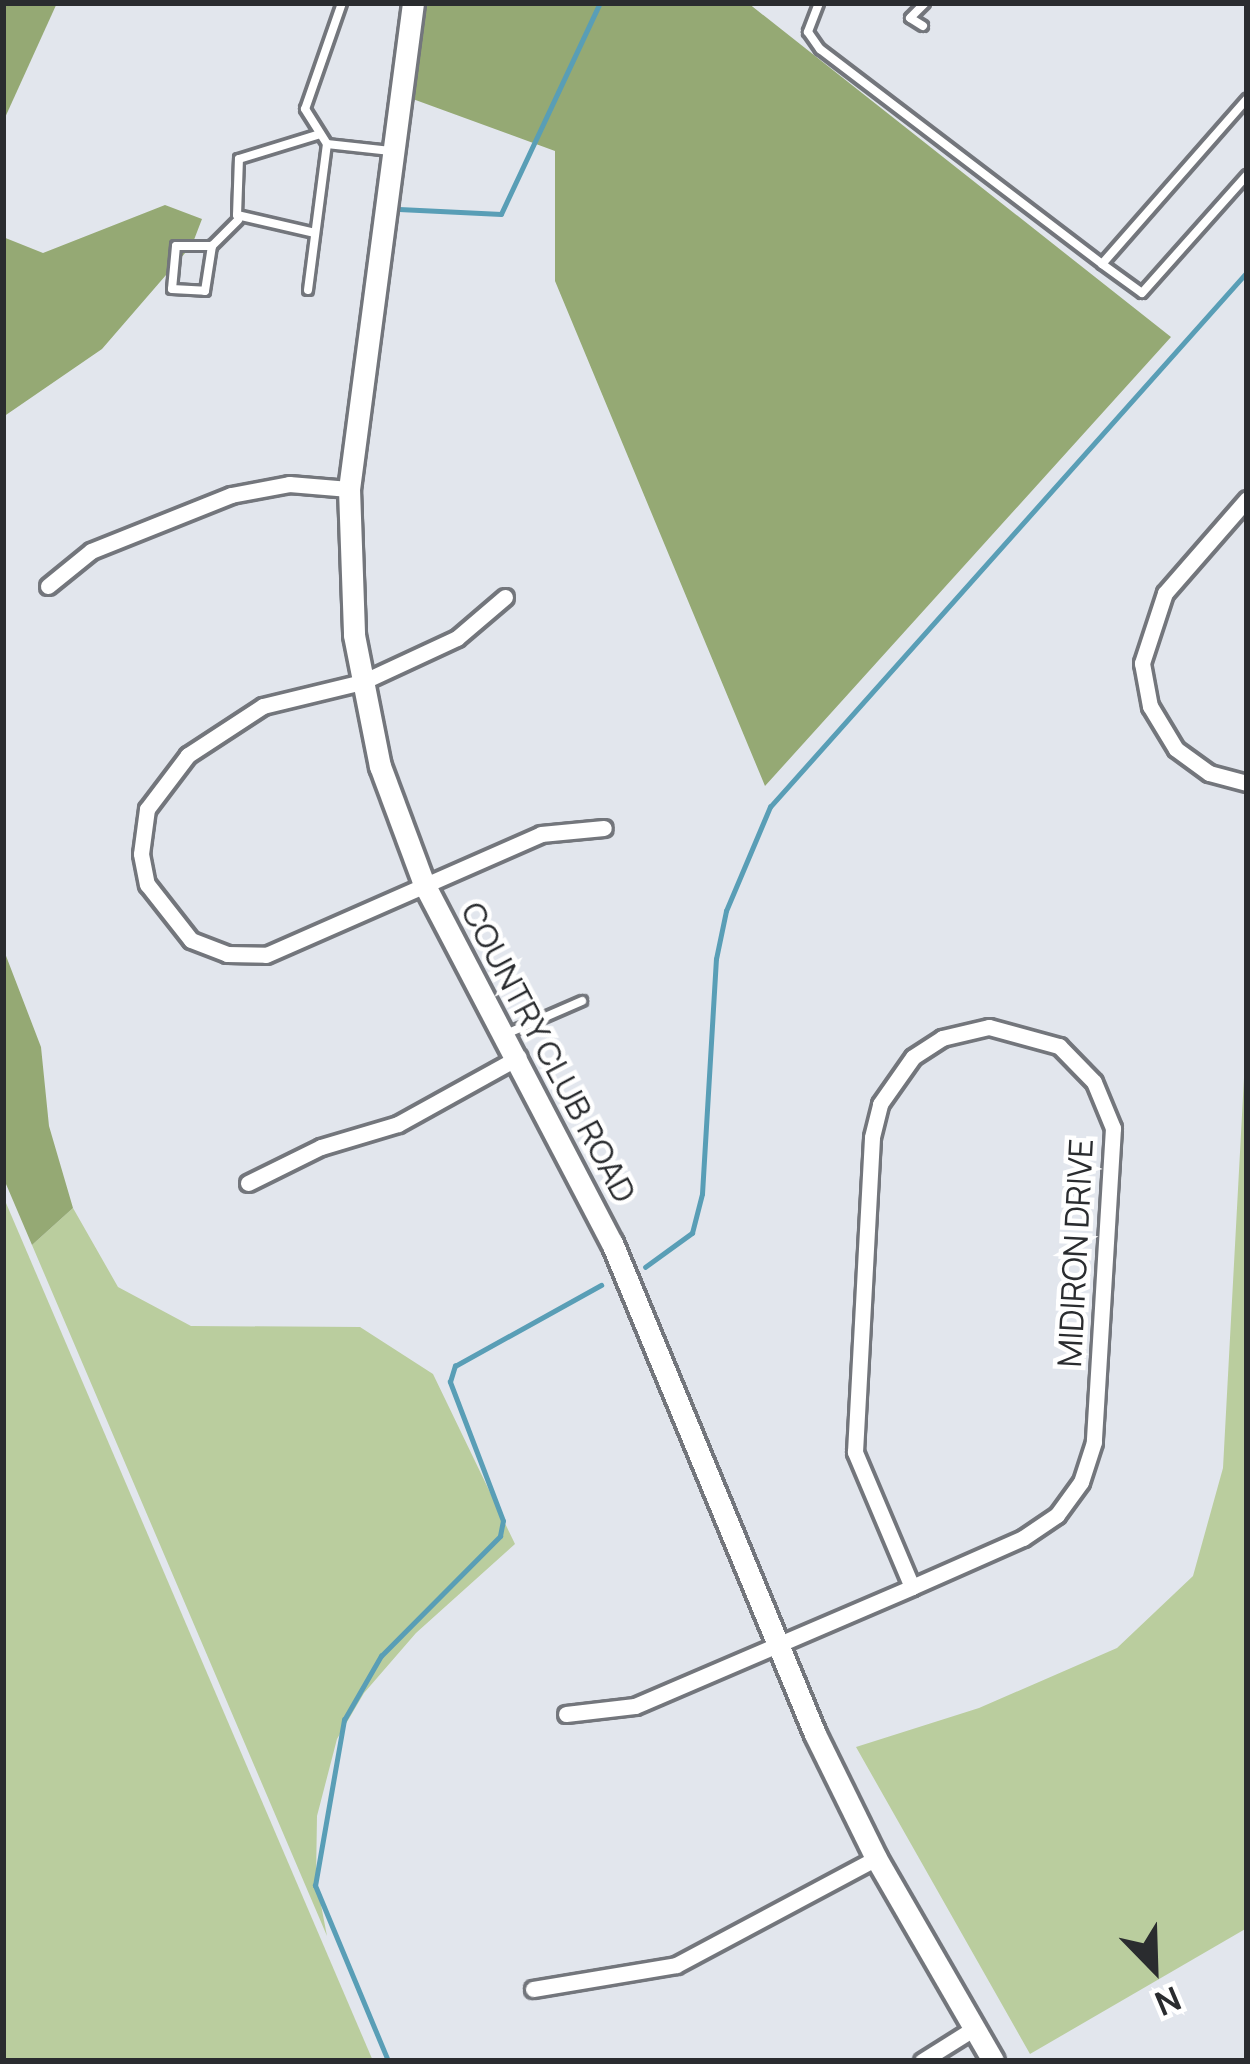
<!DOCTYPE html>
<html>
<head>
<meta charset="utf-8">
<style>
	body { margin:0 }
	#map { position:relative; width:1250px; height:2064px; overflow:hidden; background:#e2e6ed; font-family:Manrope,sans-serif }
	div>[style] { position:absolute }
	[style*='--x'] { left:calc(var(--x)*1px); top:calc(var(--y)*1px); width:calc(var(--w)*1px); rotate:calc(var(--a)*1deg) }
	.green>* { inset:0; background:#bacd9e }
	.forest>* { inset:0; background:#95a974 }
	.stream>* { height:4.5px; margin:-2.25px; padding:0 2.25px; transform-origin:2.25px; border-radius:2.25px; background:#599eb6 }
	.roads { filter:drop-shadow(3px 0 #73767c) drop-shadow(-3px 0 #73767c) drop-shadow(0 3px #73767c) drop-shadow(0 -3px #73767c) }
	.lane>* { height:8px; margin:-4px; padding:0 4px; transform-origin:4px; border-radius:4px; background:#fff }
	.street>* { height:15px; margin:-7.5px; padding:0 7.5px; transform-origin:7.5px; border-radius:7.5px; background:#fff }
	.secondary>* { height:21px; margin:-10.5px; padding:0 10.5px; transform-origin:10.5px; border-radius:10.5px; background:#fff }
	span { translate:-50% -50%; white-space:nowrap; text-align:center; line-height:1.15; -webkit-text-stroke:9px #fff; paint-order:stroke }
	.street-label { font-size:33px; color:#2a2c2f }
	.frame { position:absolute; inset:0; border:6px solid #2a2c2f; pointer-events:none }
	.north { position:absolute; left:1094px; top:1908px; width:120px; height:120px; -webkit-text-stroke:9px #fff; paint-order:stroke; rotate:157deg; font-size:33px; font-weight:700; line-height:48px; text-align:center; color:#2a2c2f }
	.north::after { content:''; display:block; margin:auto; width:42px; height:54px; background:#2a2c2f; clip-path:polygon(50% 0,100% 100%,50% 72%,0 100%) }
</style>
</head>
<body>
<div id="map">
	<div class="green">
		<div style="clip-path:polygon(1247px 1022px,1247px 1928px,1030px 2054px,856px 1747px,979px 1708px,1117px 1648px,1193px 1576px,1223px 1468px)"></div>
		<div style="clip-path:polygon(3px 1196px,373px 2061px,3px 2061px)"></div>
		<div style="clip-path:polygon(73px 1208px,118px 1287px,191px 1326px,360px 1327px,433px 1374px,515px 1544px,416px 1633px,364px 1693px,337px 1739px,317px 1816px,316px 1879px,327px 1936px,32px 1245px)"></div>
	</div>
	<div class="forest">
		<div style="clip-path:polygon(3px 3px,57px 3px,3px 122px)"></div>
		<div style="clip-path:polygon(425px 3px,748px 3px,1171px 337px,765px 786px,555px 281px,555px 151px,410px 98px)"></div>
		<div style="clip-path:polygon(165px 205px,202px 219px,192px 245px,102px 349px,3px 417px,3px 237px,43px 253px)"></div>
		<div style="clip-path:polygon(3px 948px,41px 1047px,49px 1126px,73px 1208px,32px 1245px,3px 1177px)"></div>
	</div>
	<div class="stream">
		<div style="--x:399;--y:209;--w:102;--a:2.8"></div>
		<div style="--x:501;--y:214;--w:233;--a:-64.9"></div>
		<div style="--x:645;--y:1267;--w:58;--a:-35.9"></div>
		<div style="--x:692;--y:1233;--w:40;--a:-75.6"></div>
		<div style="--x:702;--y:1194;--w:235;--a:-86.6"></div>
		<div style="--x:716;--y:959;--w:49;--a:-78.2"></div>
		<div style="--x:726;--y:911;--w:113;--a:-67.1"></div>
		<div style="--x:770;--y:807;--w:717;--a:-48.28"></div>
		<div style="--x:388;--y:2061;--w:190;--a:-112.6"></div>
		<div style="--x:315;--y:1886;--w:169;--a:-80.1"></div>
		<div style="--x:344;--y:1720;--w:74;--a:-60"></div>
		<div style="--x:381;--y:1656;--w:169;--a:-45.2"></div>
		<div style="--x:500;--y:1536;--w:15;--a:-79"></div>
		<div style="--x:503;--y:1521;--w:149;--a:-110.9"></div>
		<div style="--x:450;--y:1382;--w:17;--a:-73"></div>
		<div style="--x:455;--y:1366;--w:167;--a:-29"></div>
	</div>
	<div class="roads">
		<div class="lane">
			<div style="--x:342;--y:3;--w:112;--a:109.2"></div>
			<div style="--x:305;--y:109;--w:41;--a:57.8"></div>
			<div style="--x:327;--y:144;--w:64;--a:6.2"></div>
			<div style="--x:819;--y:3;--w:31;--a:111"></div>
			<div style="--x:808;--y:32;--w:21;--a:55"></div>
			<div style="--x:820;--y:49;--w:355;--a:37.3"></div>
			<div style="--x:1102;--y:264;--w:220;--a:-48.7"></div>
			<div style="--x:923;--y:26;--w:15;--a:-148"></div>
			<div style="--x:910;--y:18;--w:21;--a:-45"></div>
			<div style="--x:315;--y:233;--w:80;--a:-167"></div>
			<div style="--x:237;--y:215;--w:56;--a:-88"></div>
			<div style="--x:239;--y:159;--w:82;--a:-17.1"></div>
			<div style="--x:212;--y:246;--w:36;--a:180"></div>
			<div style="--x:176;--y:246;--w:43;--a:95.3"></div>
			<div style="--x:172;--y:289;--w:33;--a:3"></div>
			<div style="--x:205;--y:291;--w:46;--a:-81.2"></div>
			<div style="--x:212;--y:246;--w:37;--a:-45"></div>
			<div style="--x:1102;--y:264;--w:49;--a:35.9"></div>
			<div style="--x:1142;--y:293;--w:158;--a:-48.3"></div>
			<div style="--x:308;--y:290;--w:147;--a:-82.6"></div>
			<div style="--x:506;--y:1034;--w:83;--a:-23.5"></div>
		</div>
		<div class="street">
			<div style="--x:1247;--y:499;--w:125;--a:131.1"></div>
			<div style="--x:1165;--y:593;--w:74;--a:108.2"></div>
			<div style="--x:1142;--y:663;--w:44;--a:79.5"></div>
			<div style="--x:1150;--y:706;--w:50;--a:58.8"></div>
			<div style="--x:1176;--y:749;--w:41;--a:36"></div>
			<div style="--x:1209;--y:773;--w:39;--a:15"></div>
			<div style="--x:48;--y:586;--w:55;--a:-39.1"></div>
			<div style="--x:91;--y:551;--w:151;--a:-21.8"></div>
			<div style="--x:231;--y:495;--w:59;--a:-10.7"></div>
			<div style="--x:289;--y:484;--w:60;--a:4.8"></div>
			<div style="--x:505;--y:597;--w:63;--a:139.5"></div>
			<div style="--x:457;--y:638;--w:105;--a:155.1"></div>
			<div style="--x:362;--y:682;--w:102;--a:166.4"></div>
			<div style="--x:263;--y:706;--w:90;--a:146.8"></div>
			<div style="--x:188;--y:755;--w:68;--a:127.2"></div>
			<div style="--x:147;--y:809;--w:45;--a:97.6"></div>
			<div style="--x:141;--y:854;--w:31;--a:79"></div>
			<div style="--x:147;--y:884;--w:71;--a:51.8"></div>
			<div style="--x:191;--y:940;--w:39;--a:21"></div>
			<div style="--x:227;--y:954;--w:39;--a:1"></div>
			<div style="--x:266;--y:955;--w:300;--a:-23.7"></div>
			<div style="--x:541;--y:834;--w:63;--a:-5.4"></div>
			<div style="--x:989;--y:1027;--w:73;--a:15.2"></div>
			<div style="--x:1059;--y:1046;--w:50;--a:45.8"></div>
			<div style="--x:1094;--y:1082;--w:50;--a:67.6"></div>
			<div style="--x:1113;--y:1128;--w:315;--a:93.5"></div>
			<div style="--x:1094;--y:1442;--w:42;--a:108"></div>
			<div style="--x:1081;--y:1482;--w:41;--a:126"></div>
			<div style="--x:1057;--y:1515;--w:41;--a:145.9"></div>
			<div style="--x:1023;--y:1538;--w:121;--a:156.2"></div>
			<div style="--x:912;--y:1587;--w:147;--a:-112.9"></div>
			<div style="--x:855;--y:1452;--w:315;--a:-86.9"></div>
			<div style="--x:872;--y:1137;--w:34;--a:-76"></div>
			<div style="--x:880;--y:1104;--w:57;--a:-54.9"></div>
			<div style="--x:913;--y:1057;--w:35;--a:-33"></div>
			<div style="--x:942;--y:1038;--w:48;--a:-13.2"></div>
			<div style="--x:248;--y:1183;--w:81;--a:-26.3"></div>
			<div style="--x:321;--y:1147;--w:80;--a:-16.6"></div>
			<div style="--x:398;--y:1124;--w:138;--a:-29"></div>
			<div style="--x:566;--y:1714;--w:69;--a:-6.6"></div>
			<div style="--x:635;--y:1706;--w:301;--a:-23.2"></div>
			<div style="--x:533;--y:1989;--w:145;--a:-9.5"></div>
			<div style="--x:676;--y:1965;--w:227;--a:-28.1"></div>
			<div style="--x:922;--y:2061;--w:60;--a:-32.1"></div>
		</div>
		<div class="secondary">
			<div style="--x:413;--y:3;--w:490;--a:97.5"></div>
			<div style="--x:349;--y:489;--w:146;--a:88"></div>
			<div style="--x:354;--y:635;--w:134;--a:78.8"></div>
			<div style="--x:380;--y:766;--w:126;--a:69.6"></div>
			<div style="--x:424;--y:884;--w:405;--a:62.4"></div>
			<div style="--x:612;--y:1243;--w:531;--a:67.54"></div>
			<div style="--x:815;--y:1734;--w:138;--a:63.8"></div>
			<div style="--x:876;--y:1858;--w:234;--a:60"></div>
		</div>
	</div>
	<div class="street-label">
		<span style="left:549px;top:1052px;rotate:62deg">COUNTRY CLUB ROAD</span>
		<span style="left:1075px;top:1253px;rotate:-87deg">MIDIRON DRIVE</span>
	</div>
	<div class="frame"></div>
	<div class="north">N</div>
</div>
</body>
</html>
